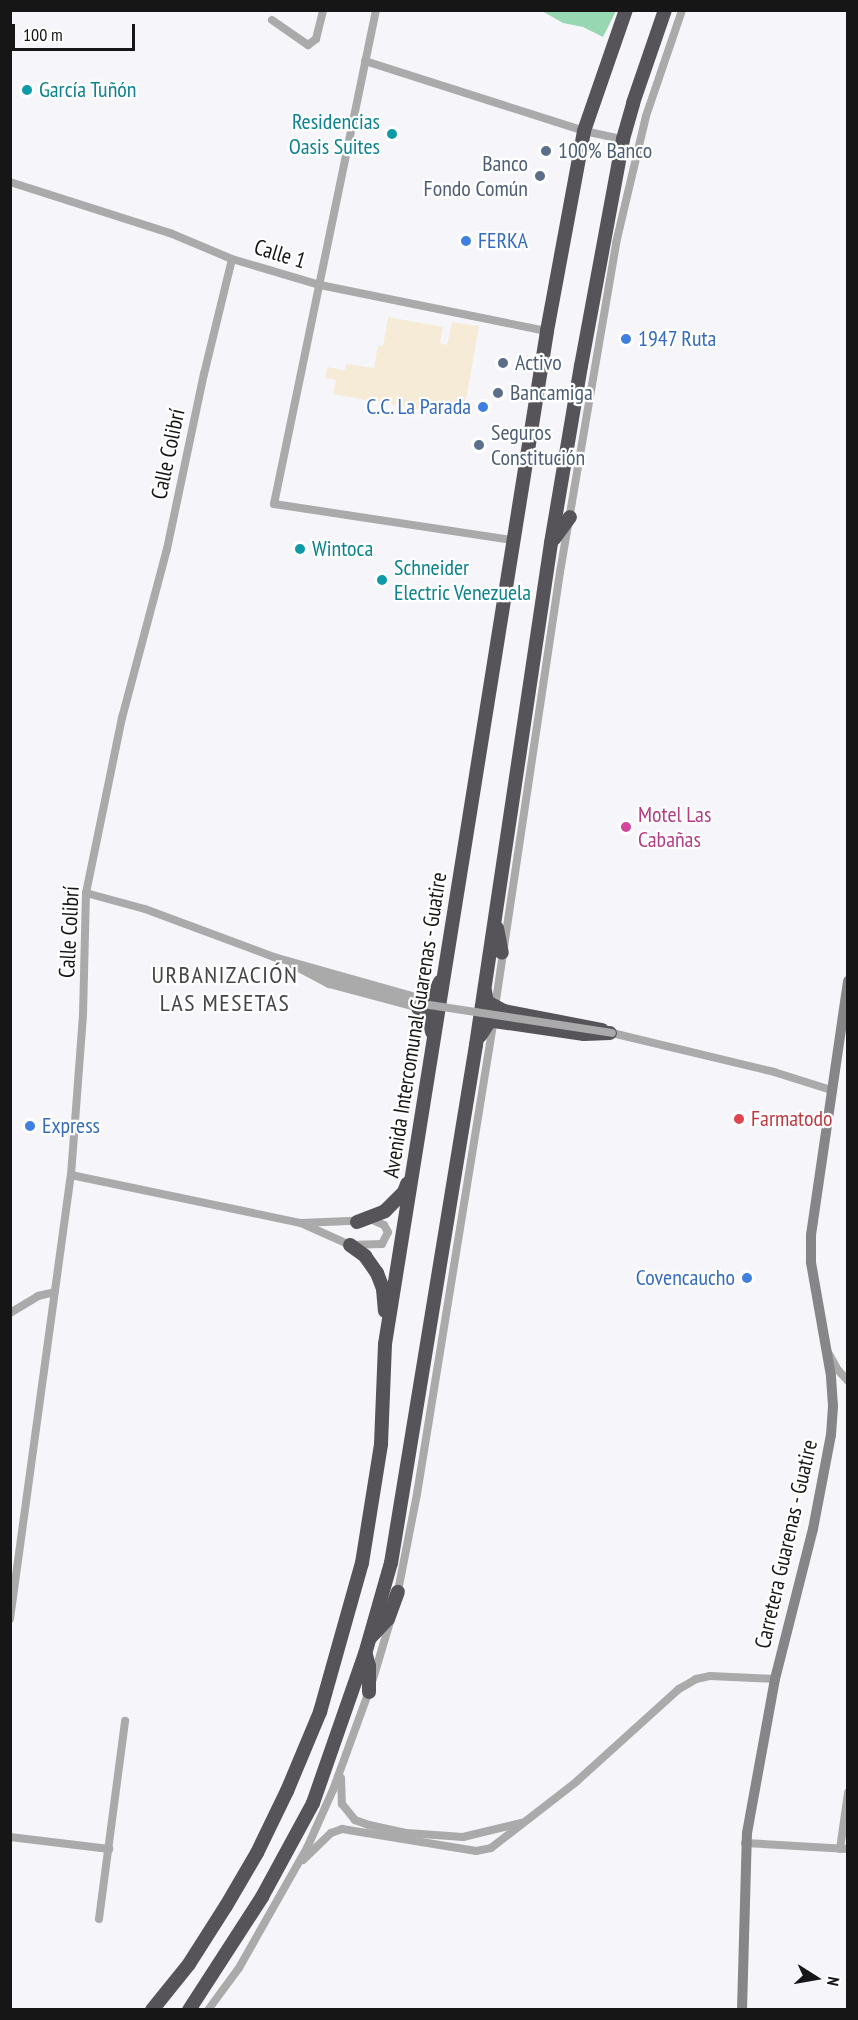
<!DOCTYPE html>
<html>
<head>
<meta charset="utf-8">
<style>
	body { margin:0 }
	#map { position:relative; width:858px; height:2020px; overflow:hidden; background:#f6f6fa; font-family:"PT Sans Narrow",sans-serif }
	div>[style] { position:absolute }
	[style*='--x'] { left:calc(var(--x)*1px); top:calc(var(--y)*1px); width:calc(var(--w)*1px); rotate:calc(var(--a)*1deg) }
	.industrial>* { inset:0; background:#f6ebd6 }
	.green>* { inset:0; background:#97d7b2 }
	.street>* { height:8px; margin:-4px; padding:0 4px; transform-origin:4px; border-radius:4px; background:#aaaaab }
	.secondary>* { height:10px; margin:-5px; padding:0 5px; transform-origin:5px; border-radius:5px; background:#868587 }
	.highway>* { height:14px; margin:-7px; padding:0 7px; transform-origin:7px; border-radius:7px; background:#565458 }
	.street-bridge>* { height:8px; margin:-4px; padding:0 4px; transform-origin:4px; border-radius:4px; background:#aaaaab }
	.dots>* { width:16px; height:16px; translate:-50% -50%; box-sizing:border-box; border:3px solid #fff; border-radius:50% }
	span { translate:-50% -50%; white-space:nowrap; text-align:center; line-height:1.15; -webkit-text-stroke:4.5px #fff; paint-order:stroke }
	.culture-label { font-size:22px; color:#0d838f }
	.left { translate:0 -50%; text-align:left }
	.right { translate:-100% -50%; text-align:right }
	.service-label { font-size:22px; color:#4e5e75 }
	.shop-label { font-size:22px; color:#366cbe }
	.street-label { font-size:22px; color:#161617 }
	.hotel-label { font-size:22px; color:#b23c85 }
	.health-label { font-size:22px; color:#be3a42 }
	.neighbourhood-label { font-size:24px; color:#454447; letter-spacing:1.5px }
	.frame { position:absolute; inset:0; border:12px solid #161617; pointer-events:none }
	.north { position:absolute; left:786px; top:1948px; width:60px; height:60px; -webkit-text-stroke:4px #fff; paint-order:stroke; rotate:101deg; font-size:16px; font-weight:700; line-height:24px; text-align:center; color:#161617 }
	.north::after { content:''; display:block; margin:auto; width:21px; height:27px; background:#161617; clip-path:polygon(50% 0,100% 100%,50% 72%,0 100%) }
	.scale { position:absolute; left:12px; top:24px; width:123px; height:27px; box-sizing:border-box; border:3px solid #161617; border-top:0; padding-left:8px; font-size:18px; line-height:21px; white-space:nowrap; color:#161617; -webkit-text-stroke:4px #fff; paint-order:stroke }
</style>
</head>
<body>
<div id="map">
	<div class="industrial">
		<div style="clip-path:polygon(388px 317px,443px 327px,440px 343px,447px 345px,452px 322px,479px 326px,463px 417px,442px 413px,443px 403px,426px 400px,424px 410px,333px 394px,336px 380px,325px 378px,327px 367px,345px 370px,346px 364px,374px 368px,378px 345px,383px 346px)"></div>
	</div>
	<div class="green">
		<div style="clip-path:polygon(542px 11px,616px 11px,603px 37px,583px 27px,563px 23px)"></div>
	</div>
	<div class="street">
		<div style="--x:376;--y:10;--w:504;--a:101.67"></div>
		<div style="--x:274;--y:504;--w:242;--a:8.6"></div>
		<div style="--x:272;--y:20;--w:44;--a:34.8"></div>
		<div style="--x:308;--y:45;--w:10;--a:-37"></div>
		<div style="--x:316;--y:39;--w:30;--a:-76"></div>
		<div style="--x:365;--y:61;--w:230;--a:17.7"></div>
		<div style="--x:584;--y:131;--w:40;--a:12"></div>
		<div style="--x:10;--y:182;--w:168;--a:17.7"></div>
		<div style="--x:170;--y:233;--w:67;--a:22.8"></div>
		<div style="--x:232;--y:259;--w:92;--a:16.5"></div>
		<div style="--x:320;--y:285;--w:232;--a:11.5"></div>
		<div style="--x:86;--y:893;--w:61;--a:15.2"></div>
		<div style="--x:145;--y:909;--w:141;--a:20.4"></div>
		<div style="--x:274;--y:957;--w:154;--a:15.8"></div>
		<div style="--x:293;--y:965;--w:41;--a:27.8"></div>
		<div style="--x:329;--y:984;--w:94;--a:14.8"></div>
		<div style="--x:308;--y:970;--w:65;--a:17"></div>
		<div style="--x:495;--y:1007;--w:440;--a:-81.5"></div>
		<div style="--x:560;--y:572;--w:334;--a:-80.3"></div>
		<div style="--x:616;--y:243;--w:130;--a:-76.7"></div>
		<div style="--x:646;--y:116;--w:112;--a:-71.2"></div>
		<div style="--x:612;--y:1033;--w:167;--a:13.5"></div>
		<div style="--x:774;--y:1072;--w:60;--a:17.5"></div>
		<div style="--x:71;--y:1175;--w:235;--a:11.8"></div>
		<div style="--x:301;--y:1223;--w:54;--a:24.2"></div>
		<div style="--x:350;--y:1245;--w:32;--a:-2"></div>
		<div style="--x:382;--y:1244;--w:13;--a:-63"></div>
		<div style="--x:388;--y:1232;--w:8;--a:-120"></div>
		<div style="--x:384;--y:1225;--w:13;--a:-157"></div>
		<div style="--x:372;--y:1220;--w:71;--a:177.6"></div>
		<div style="--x:10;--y:1313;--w:33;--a:-31"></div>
		<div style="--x:38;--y:1296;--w:17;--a:-13"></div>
		<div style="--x:829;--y:1354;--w:18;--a:61"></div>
		<div style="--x:838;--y:1370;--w:15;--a:48"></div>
		<div style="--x:397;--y:1596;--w:104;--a:-78.9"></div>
		<div style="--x:417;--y:1494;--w:481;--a:-80.8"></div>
		<div style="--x:10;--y:1619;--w:448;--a:-82.2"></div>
		<div style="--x:71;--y:1175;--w:160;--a:-85.7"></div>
		<div style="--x:83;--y:1015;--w:122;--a:-88.6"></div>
		<div style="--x:86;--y:893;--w:179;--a:-78.4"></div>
		<div style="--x:122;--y:718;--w:175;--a:-75.1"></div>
		<div style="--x:167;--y:549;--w:179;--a:-78.1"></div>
		<div style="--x:204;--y:374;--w:118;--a:-76.3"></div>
		<div style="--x:373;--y:1679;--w:59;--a:-73.4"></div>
		<div style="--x:341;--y:1778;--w:26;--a:88"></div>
		<div style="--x:342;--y:1804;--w:21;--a:51"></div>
		<div style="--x:355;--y:1820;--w:15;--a:20"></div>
		<div style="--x:369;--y:1825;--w:39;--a:12"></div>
		<div style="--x:407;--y:1833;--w:56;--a:4.1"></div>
		<div style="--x:463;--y:1837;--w:60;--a:-13.6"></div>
		<div style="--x:10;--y:1837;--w:100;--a:6.9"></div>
		<div style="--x:745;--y:1843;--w:103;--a:3.3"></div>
		<div style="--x:840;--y:1849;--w:57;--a:-81.9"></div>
		<div style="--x:303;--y:1860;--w:39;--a:-44"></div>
		<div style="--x:331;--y:1833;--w:12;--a:-20"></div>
		<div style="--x:342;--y:1829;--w:136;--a:9.3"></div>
		<div style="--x:476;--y:1851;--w:15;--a:-11"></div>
		<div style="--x:491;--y:1848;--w:108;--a:-37.8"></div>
		<div style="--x:576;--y:1782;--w:139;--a:-42.1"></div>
		<div style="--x:679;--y:1689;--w:20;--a:-30"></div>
		<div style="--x:696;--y:1679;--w:14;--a:-12"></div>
		<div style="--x:710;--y:1676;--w:65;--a:2.6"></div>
		<div style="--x:99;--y:1919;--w:200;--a:-82.5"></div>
		<div style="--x:208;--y:2010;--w:52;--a:-53.6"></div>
		<div style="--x:239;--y:1968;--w:138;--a:-60.5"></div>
		<div style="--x:307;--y:1848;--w:64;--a:-65.9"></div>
		<div style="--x:333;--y:1790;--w:105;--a:-70"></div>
	</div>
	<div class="secondary">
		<div style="--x:742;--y:2010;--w:177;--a:-88.4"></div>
		<div style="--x:747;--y:1833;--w:157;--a:-79.7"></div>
		<div style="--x:775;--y:1679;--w:155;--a:-75.8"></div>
		<div style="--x:813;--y:1529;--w:96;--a:-79.2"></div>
		<div style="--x:831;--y:1435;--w:29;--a:-86"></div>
		<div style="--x:833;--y:1406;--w:30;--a:-94"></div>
		<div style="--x:831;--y:1376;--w:116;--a:-100"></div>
		<div style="--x:811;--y:1262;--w:27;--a:-90"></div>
		<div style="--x:811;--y:1235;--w:257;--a:-81.7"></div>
	</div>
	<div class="highway">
		<div style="--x:554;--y:539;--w:27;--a:-54"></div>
		<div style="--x:497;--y:928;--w:25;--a:79"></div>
		<div style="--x:485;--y:991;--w:11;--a:80"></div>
		<div style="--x:487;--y:1002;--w:19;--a:28"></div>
		<div style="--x:504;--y:1011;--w:100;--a:11"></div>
		<div style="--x:420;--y:998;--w:13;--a:-13"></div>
		<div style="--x:433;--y:995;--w:15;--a:-62"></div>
		<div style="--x:418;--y:1008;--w:13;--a:32"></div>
		<div style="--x:429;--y:1015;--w:17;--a:80"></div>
		<div style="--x:480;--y:1036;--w:17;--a:-57"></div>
		<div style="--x:489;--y:1022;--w:5;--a:-11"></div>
		<div style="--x:494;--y:1021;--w:91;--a:8.2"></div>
		<div style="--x:584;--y:1034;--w:26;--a:-2"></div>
		<div style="--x:357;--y:1222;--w:30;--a:-21"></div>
		<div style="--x:385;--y:1211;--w:27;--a:-45"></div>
		<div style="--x:404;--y:1192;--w:9;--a:-69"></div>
		<div style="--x:350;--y:1245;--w:19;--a:36"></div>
		<div style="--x:365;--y:1256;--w:21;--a:55"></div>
		<div style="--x:377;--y:1273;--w:17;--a:69"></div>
		<div style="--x:383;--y:1289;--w:22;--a:85"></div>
		<div style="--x:371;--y:1637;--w:25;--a:-47"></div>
		<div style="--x:388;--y:1619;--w:29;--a:-70"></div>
		<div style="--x:366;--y:1655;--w:11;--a:75"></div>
		<div style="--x:369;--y:1666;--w:26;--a:90"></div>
		<div style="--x:152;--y:2010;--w:59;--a:-51.2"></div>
		<div style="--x:189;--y:1964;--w:69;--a:-57.5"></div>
		<div style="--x:226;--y:1906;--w:61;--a:-59.7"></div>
		<div style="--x:257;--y:1853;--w:69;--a:-64.2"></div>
		<div style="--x:287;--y:1791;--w:86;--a:-67.3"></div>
		<div style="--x:320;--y:1712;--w:155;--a:-74.3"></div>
		<div style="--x:362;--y:1563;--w:121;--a:-80.9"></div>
		<div style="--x:381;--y:1444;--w:100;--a:-87.7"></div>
		<div style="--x:385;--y:1344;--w:1026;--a:-80.91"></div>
		<div style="--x:547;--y:331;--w:203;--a:-79.5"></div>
		<div style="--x:584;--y:131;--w:128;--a:-70.9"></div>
		<div style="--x:189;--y:2010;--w:135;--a:-57.1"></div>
		<div style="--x:262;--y:1897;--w:107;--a:-61.5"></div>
		<div style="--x:313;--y:1803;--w:158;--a:-70.8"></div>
		<div style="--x:365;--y:1654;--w:95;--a:-74.1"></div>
		<div style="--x:391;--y:1563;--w:525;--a:-80.68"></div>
		<div style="--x:476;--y:1045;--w:508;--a:-81.5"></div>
		<div style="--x:551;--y:543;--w:180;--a:-80.4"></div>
		<div style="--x:581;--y:366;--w:231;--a:-79.5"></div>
		<div style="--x:623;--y:139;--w:37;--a:-74"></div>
		<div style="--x:633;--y:103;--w:98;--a:-71"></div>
	</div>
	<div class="street-bridge">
		<div style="--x:370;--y:989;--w:55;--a:15.8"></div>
		<div style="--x:423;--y:1004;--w:191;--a:8.7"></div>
	</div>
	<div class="dots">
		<div style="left:27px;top:90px;background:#0f9aa8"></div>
		<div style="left:392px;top:134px;background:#0f9aa8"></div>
		<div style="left:546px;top:151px;background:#5c6f8a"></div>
		<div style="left:540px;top:176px;background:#5c6f8a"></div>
		<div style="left:466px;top:241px;background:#3f7fe0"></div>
		<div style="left:626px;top:339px;background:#3f7fe0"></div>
		<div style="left:503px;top:363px;background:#5c6f8a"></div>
		<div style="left:498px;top:393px;background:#5c6f8a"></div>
		<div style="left:483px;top:407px;background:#3f7fe0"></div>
		<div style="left:479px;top:445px;background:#5c6f8a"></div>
		<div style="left:300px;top:549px;background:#0f9aa8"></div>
		<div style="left:382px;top:580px;background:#0f9aa8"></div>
		<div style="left:626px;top:827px;background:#d1479c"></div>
		<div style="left:739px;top:1119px;background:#e0444e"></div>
		<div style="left:30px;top:1126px;background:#3f7fe0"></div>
		<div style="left:747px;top:1278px;background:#3f7fe0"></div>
	</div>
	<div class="culture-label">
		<span class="left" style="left:39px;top:90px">García Tuñón</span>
		<span class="right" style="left:380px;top:134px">Residencias<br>Oasis Suites</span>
		<span class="left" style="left:312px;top:549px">Wintoca</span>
		<span class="left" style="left:394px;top:580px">Schneider<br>Electric Venezuela</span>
	</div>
	<div class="service-label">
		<span class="left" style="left:558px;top:151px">100% Banco</span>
		<span class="right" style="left:528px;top:176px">Banco<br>Fondo Común</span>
		<span class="left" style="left:515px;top:363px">Activo</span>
		<span class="left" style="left:510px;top:393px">Bancamiga</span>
		<span class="left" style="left:491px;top:445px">Seguros<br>Constitución</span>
	</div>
	<div class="shop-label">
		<span class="left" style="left:478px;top:241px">FERKA</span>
		<span class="left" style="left:638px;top:339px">1947 Ruta</span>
		<span class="right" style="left:471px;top:407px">C.C. La Parada</span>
		<span class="left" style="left:42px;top:1126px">Express</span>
		<span class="right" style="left:735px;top:1278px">Covencaucho</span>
	</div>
	<div class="street-label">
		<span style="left:280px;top:254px;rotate:17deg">Calle 1</span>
		<span style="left:168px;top:454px;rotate:-78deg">Calle Colibrí</span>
		<span style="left:69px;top:932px;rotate:-87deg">Calle Colibrí</span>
		<span style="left:415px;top:1025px;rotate:-81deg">Avenida Intercomunal Guarenas - Guatire</span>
		<span style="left:786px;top:1544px;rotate:-77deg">Carretera Guarenas - Guatire</span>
	</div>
	<div class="hotel-label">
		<span class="left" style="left:638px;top:827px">Motel Las<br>Cabañas</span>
	</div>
	<div class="health-label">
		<span class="left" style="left:751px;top:1119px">Farmatodo</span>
	</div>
	<div class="neighbourhood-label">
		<span style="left:225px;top:989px">URBANIZACIÓN<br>LAS MESETAS</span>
	</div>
	<div class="frame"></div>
	<div class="north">N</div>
	<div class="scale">100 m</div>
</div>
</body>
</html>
